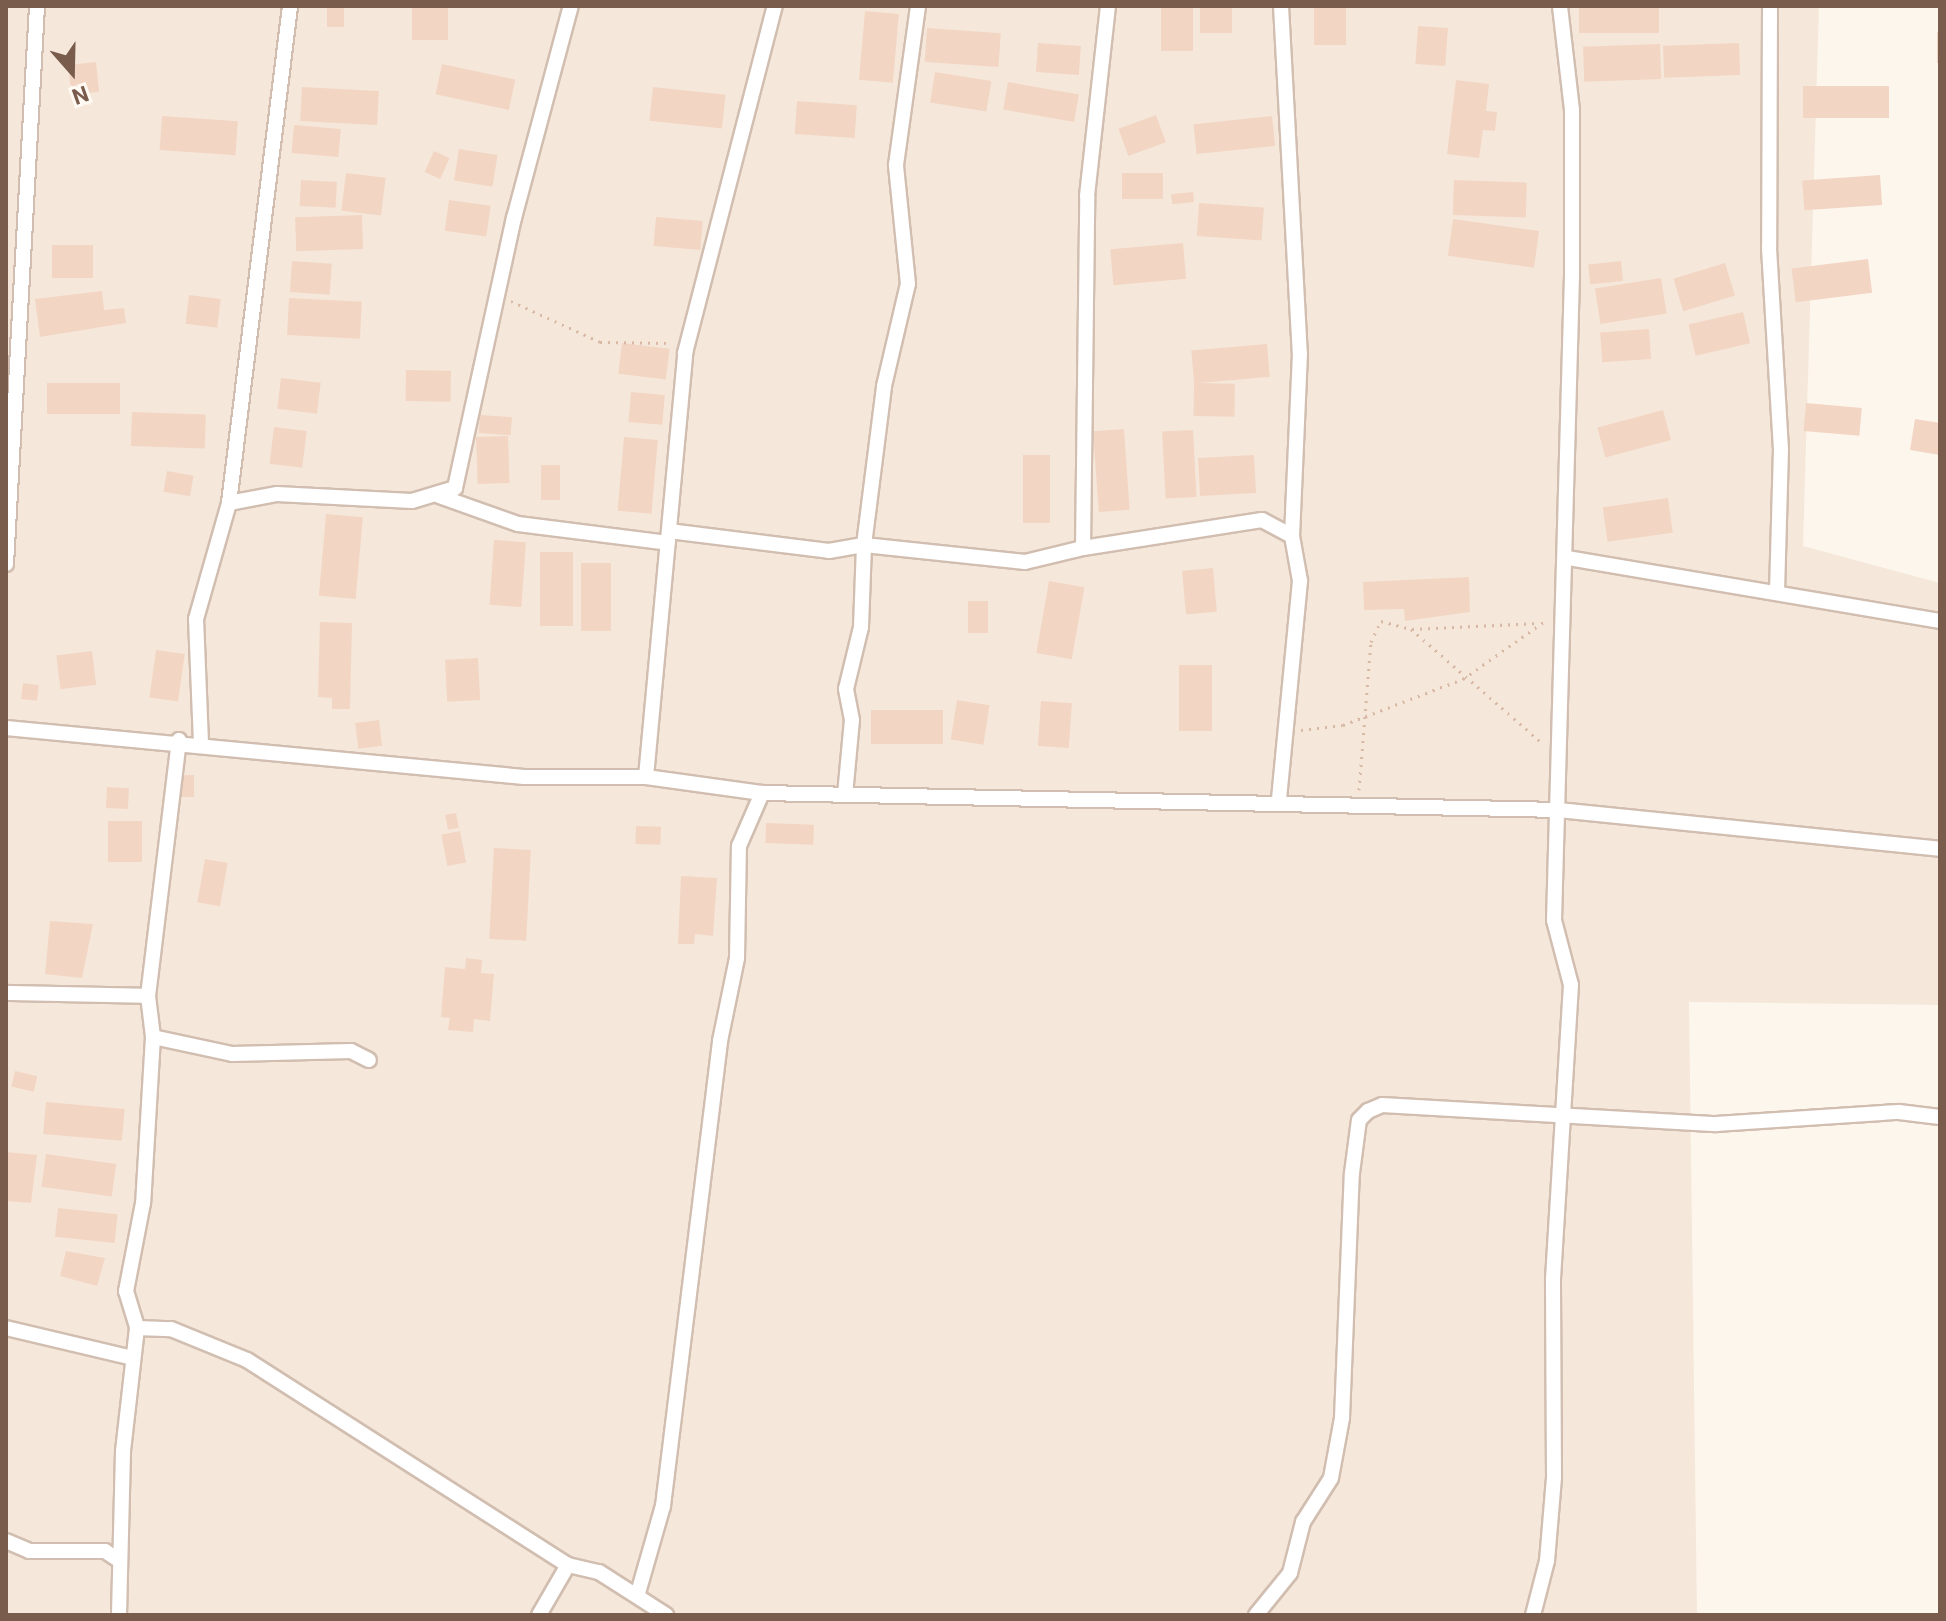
<!DOCTYPE html>
<html>
<head>
<meta charset="utf-8">
<style>
	body { margin:0 }
	#map { position:relative; width:1946px; height:1621px; overflow:hidden; background:#fdf6ec; font-family:Roboto,sans-serif }
	div>[style] { position:absolute }
	[style*='--x'] { left:calc(var(--x)*1px); top:calc(var(--y)*1px); width:calc(var(--w)*1px); rotate:calc(var(--a)*1deg) }
	.residential>* { inset:0; background:#f5e8da }
	.building>* { inset:0; background:#f3d5c3; transform-origin:0 0 }
	.path>* { height:3px; margin-top:-1.5px; transform-origin:0; background:repeating-linear-gradient(90deg,#d9b8a5 0 2px,transparent 0 8px) }
	.roads { filter:drop-shadow(2px 0 #d1beb0) drop-shadow(-2px 0 #d1beb0) drop-shadow(0 2px #d1beb0) drop-shadow(0 -2px #d1beb0) }
	.street>* { height:14px; margin:-7px; padding:0 7px; transform-origin:7px; border-radius:7px; background:#fff }
	span { translate:-50% -50%; white-space:nowrap; text-align:center; line-height:1.15; -webkit-text-stroke:8px #fffaf3; paint-order:stroke }
	.frame { position:absolute; inset:0; border:8px solid #7a5c4d; pointer-events:none }
	.north { position:absolute; left:32px; top:32px; width:80px; height:80px; -webkit-text-stroke:6px #fffaf3; paint-order:stroke; rotate:160deg; font-size:22px; font-weight:700; line-height:32px; text-align:center; color:#7a5c4d }
	.north::after { content:''; display:block; margin:auto; width:28px; height:36px; background:#7a5c4d; clip-path:polygon(50% 0,100% 100%,50% 72%,0 100%) }
</style>
</head>
<body>
<div id="map">
	<div class="residential">
		<div style="clip-path:polygon(6px 6px,1819px 6px,1803px 546px,1940px 583px,1940px 1005px,1689px 1002px,1697px 1615px,6px 1615px)"></div>
	</div>
	<div class="building">
		<div style="left:327px;top:6px;width:17px;height:21px"></div>
		<div style="left:412px;top:6px;width:36px;height:34px"></div>
		<div style="left:1161px;top:6px;width:32px;height:45px"></div>
		<div style="left:1200px;top:6px;width:32px;height:27px"></div>
		<div style="left:1314px;top:6px;width:32px;height:39px"></div>
		<div style="left:1579px;top:6px;width:80px;height:27px"></div>
		<div style="left:865px;top:11px;width:34px;height:69px;rotate:5deg"></div>
		<div style="left:1418px;top:26px;width:30px;height:38px;rotate:4deg"></div>
		<div style="left:927px;top:28px;width:74px;height:34px;rotate:4deg"></div>
		<div style="left:1937px;top:32px;width:3px;height:31px"></div>
		<div style="left:1038px;top:43px;width:43px;height:29px;rotate:4deg"></div>
		<div style="left:1739px;top:43px;width:32px;height:76px;rotate:88deg"></div>
		<div style="left:1660px;top:44px;width:35px;height:77px;rotate:88deg"></div>
		<div style="left:96px;top:62px;width:30px;height:28px;rotate:84deg"></div>
		<div style="left:442px;top:64px;width:75px;height:31px;rotate:12deg"></div>
		<div style="left:935px;top:72px;width:57px;height:31px;rotate:9deg"></div>
		<div style="clip-path:polygon(1456px 80px,1489px 84px,1486px 111px,1497px 112px,1495px 131px,1483px 130px,1479px 158px,1447px 154px)"></div>
		<div style="left:1008px;top:82px;width:72px;height:28px;rotate:10deg"></div>
		<div style="left:1889px;top:86px;width:32px;height:86px;rotate:90deg"></div>
		<div style="left:302px;top:87px;width:77px;height:34px;rotate:3deg"></div>
		<div style="left:653px;top:87px;width:73px;height:34px;rotate:6deg"></div>
		<div style="left:797px;top:101px;width:60px;height:33px;rotate:4deg"></div>
		<div style="left:1156px;top:115px;width:29px;height:40px;rotate:70deg"></div>
		<div style="left:162px;top:116px;width:76px;height:34px;rotate:4deg"></div>
		<div style="left:1272px;top:116px;width:30px;height:79px;rotate:84deg"></div>
		<div style="left:294px;top:125px;width:47px;height:28px;rotate:5deg"></div>
		<div style="left:459px;top:149px;width:39px;height:32px;rotate:9deg"></div>
		<div style="left:434px;top:151px;width:17px;height:23px;rotate:24deg"></div>
		<div style="left:346px;top:173px;width:40px;height:38px;rotate:7deg"></div>
		<div style="left:1122px;top:173px;width:41px;height:26px"></div>
		<div style="left:1880px;top:175px;width:30px;height:78px;rotate:86deg"></div>
		<div style="left:301px;top:180px;width:36px;height:26px;rotate:3deg"></div>
		<div style="left:1454px;top:180px;width:73px;height:35px;rotate:2deg"></div>
		<div style="left:1193px;top:192px;width:10px;height:22px;rotate:84deg"></div>
		<div style="left:449px;top:200px;width:42px;height:31px;rotate:8deg"></div>
		<div style="left:1199px;top:203px;width:65px;height:33px;rotate:4deg"></div>
		<div style="left:362px;top:215px;width:34px;height:67px;rotate:88deg"></div>
		<div style="left:656px;top:217px;width:47px;height:29px;rotate:5deg"></div>
		<div style="left:1453px;top:219px;width:87px;height:37px;rotate:8deg"></div>
		<div style="left:1183px;top:243px;width:36px;height:73px;rotate:85deg"></div>
		<div style="left:93px;top:245px;width:33px;height:41px;rotate:90deg"></div>
		<div style="left:1868px;top:259px;width:34px;height:77px;rotate:83deg"></div>
		<div style="left:292px;top:261px;width:40px;height:31px;rotate:4deg"></div>
		<div style="left:1621px;top:261px;width:20px;height:33px;rotate:84deg"></div>
		<div style="left:1725px;top:263px;width:34px;height:54px;rotate:73deg"></div>
		<div style="left:1661px;top:278px;width:36px;height:67px;rotate:81deg"></div>
		<div style="clip-path:polygon(102px 291px,104px 310px,124px 308px,126px 323px,40px 337px,35px 299px)"></div>
		<div style="left:189px;top:295px;width:32px;height:29px;rotate:7deg"></div>
		<div style="left:289px;top:298px;width:73px;height:37px;rotate:3deg"></div>
		<div style="left:1743px;top:312px;width:32px;height:56px;rotate:77deg"></div>
		<div style="left:1649px;top:329px;width:30px;height:49px;rotate:86deg"></div>
		<div style="left:622px;top:343px;width:48px;height:31px;rotate:7deg"></div>
		<div style="left:1267px;top:344px;width:33px;height:76px;rotate:85deg"></div>
		<div style="left:406px;top:370px;width:45px;height:31px;rotate:1deg"></div>
		<div style="left:281px;top:378px;width:40px;height:31px;rotate:7deg"></div>
		<div style="left:47px;top:383px;width:73px;height:31px"></div>
		<div style="left:1194px;top:383px;width:41px;height:33px;rotate:1deg"></div>
		<div style="left:631px;top:392px;width:34px;height:30px;rotate:5deg"></div>
		<div style="left:1806px;top:403px;width:56px;height:28px;rotate:5deg"></div>
		<div style="left:1663px;top:410px;width:31px;height:68px;rotate:75deg"></div>
		<div style="left:132px;top:412px;width:74px;height:34px;rotate:2deg"></div>
		<div style="left:480px;top:415px;width:32px;height:18px;rotate:4deg"></div>
		<div style="clip-path:polygon(1915px 419px,1940px 423px,1940px 455px,1910px 450px)"></div>
		<div style="left:274px;top:427px;width:33px;height:37px;rotate:7deg"></div>
		<div style="left:1124px;top:429px;width:81px;height:31px;rotate:86deg"></div>
		<div style="left:1193px;top:430px;width:67px;height:31px;rotate:87deg"></div>
		<div style="left:508px;top:436px;width:47px;height:32px;rotate:88deg"></div>
		<div style="left:624px;top:437px;width:34px;height:74px;rotate:5deg"></div>
		<div style="left:1023px;top:455px;width:27px;height:68px"></div>
		<div style="left:1254px;top:455px;width:38px;height:56px;rotate:87deg"></div>
		<div style="left:541px;top:465px;width:19px;height:35px"></div>
		<div style="left:167px;top:471px;width:27px;height:21px;rotate:10deg"></div>
		<div style="left:1668px;top:498px;width:35px;height:66px;rotate:82deg"></div>
		<div style="left:326px;top:514px;width:37px;height:82px;rotate:5deg"></div>
		<div style="left:494px;top:540px;width:32px;height:65px;rotate:4deg"></div>
		<div style="left:540px;top:552px;width:33px;height:74px"></div>
		<div style="left:581px;top:563px;width:30px;height:68px"></div>
		<div style="left:1213px;top:568px;width:44px;height:31px;rotate:85deg"></div>
		<div style="clip-path:polygon(1469px 577px,1470px 612px,1405px 621px,1404px 609px,1364px 610px,1363px 582px)"></div>
		<div style="left:1049px;top:581px;width:36px;height:73px;rotate:10deg"></div>
		<div style="left:968px;top:601px;width:20px;height:32px"></div>
		<div style="clip-path:polygon(320px 622px,352px 623px,350px 709px,332px 709px,332px 698px,318px 697px)"></div>
		<div style="left:156px;top:650px;width:29px;height:48px;rotate:8deg"></div>
		<div style="left:92px;top:651px;width:34px;height:36px;rotate:83deg"></div>
		<div style="left:478px;top:658px;width:42px;height:33px;rotate:87deg"></div>
		<div style="left:1212px;top:665px;width:66px;height:33px;rotate:90deg"></div>
		<div style="left:23px;top:683px;width:16px;height:16px;rotate:7deg"></div>
		<div style="left:957px;top:700px;width:33px;height:40px;rotate:9deg"></div>
		<div style="left:1041px;top:701px;width:31px;height:45px;rotate:4deg"></div>
		<div style="left:943px;top:710px;width:34px;height:72px;rotate:90deg"></div>
		<div style="left:379px;top:720px;width:26px;height:24px;rotate:83deg"></div>
		<div style="left:180px;top:775px;width:14px;height:22px"></div>
		<div style="left:107px;top:787px;width:22px;height:21px;rotate:3deg"></div>
		<div style="left:456px;top:813px;width:15px;height:11px;rotate:79deg"></div>
		<div style="left:108px;top:821px;width:34px;height:41px"></div>
		<div style="left:766px;top:823px;width:48px;height:20px;rotate:2deg"></div>
		<div style="left:636px;top:826px;width:25px;height:18px;rotate:2deg"></div>
		<div style="left:460px;top:831px;width:32px;height:19px;rotate:79deg"></div>
		<div style="left:494px;top:848px;width:37px;height:91px;rotate:3deg"></div>
		<div style="left:205px;top:859px;width:23px;height:44px;rotate:10deg"></div>
		<div style="clip-path:polygon(681px 876px,717px 878px,713px 936px,695px 934px,694px 944px,678px 944px)"></div>
		<div style="clip-path:polygon(50px 921px,93px 924px,82px 978px,45px 974px)"></div>
		<div style="clip-path:polygon(466px 958px,482px 960px,481px 973px,494px 974px,490px 1021px,474px 1019px,473px 1032px,448px 1030px,450px 1018px,441px 1017px,445px 967px,465px 969px)"></div>
		<div style="left:15px;top:1071px;width:23px;height:16px;rotate:13deg"></div>
		<div style="left:46px;top:1102px;width:79px;height:32px;rotate:5deg"></div>
		<div style="clip-path:polygon(6px 1152px,37px 1155px,31px 1203px,6px 1201px)"></div>
		<div style="left:46px;top:1154px;width:71px;height:33px;rotate:8deg"></div>
		<div style="left:58px;top:1208px;width:60px;height:29px;rotate:6deg"></div>
		<div style="clip-path:polygon(66px 1251px,105px 1258px,97px 1286px,60px 1276px)"></div>
	</div>
	<div class="path">
		<div style="--x:511;--y:301;--w:98;--a:24.7"></div>
		<div style="--x:600;--y:342;--w:72;--a:0.8"></div>
		<div style="--x:1412;--y:629;--w:127;--a:-2.7"></div>
		<div style="--x:1301;--y:730;--w:42;--a:-6.8"></div>
		<div style="--x:1343;--y:725;--w:129;--a:-21"></div>
		<div style="--x:1463;--y:679;--w:100;--a:-35.3"></div>
		<div style="--x:1359;--y:790;--w:148;--a:-85.4"></div>
		<div style="--x:1371;--y:642;--w:23;--a:-65"></div>
		<div style="--x:1381;--y:621;--w:31;--a:15"></div>
		<div style="--x:1411;--y:629;--w:172;--a:41"></div>
	</div>
	<div class="roads">
		<div class="street">
			<div style="--x:1281;--y:6;--w:348;--a:86.9"></div>
			<div style="--x:1300;--y:353;--w:183;--a:92.5"></div>
			<div style="--x:1770;--y:6;--w:242;--a:90.2"></div>
			<div style="--x:1769;--y:248;--w:201;--a:86.6"></div>
			<div style="--x:1781;--y:449;--w:139;--a:91.6"></div>
			<div style="--x:439;--y:496;--w:84;--a:19.5"></div>
			<div style="--x:518;--y:524;--w:151;--a:7.2"></div>
			<div style="--x:229;--y:503;--w:49;--a:-10.6"></div>
			<div style="--x:277;--y:494;--w:135;--a:3"></div>
			<div style="--x:412;--y:501;--w:45;--a:-16.8"></div>
			<div style="--x:455;--y:488;--w:276;--a:-77.7"></div>
			<div style="--x:514;--y:218;--w:220;--a:-75"></div>
			<div style="--x:669;--y:531;--w:161;--a:7.1"></div>
			<div style="--x:829;--y:551;--w:36;--a:-10"></div>
			<div style="--x:864;--y:545;--w:162;--a:6"></div>
			<div style="--x:1025;--y:562;--w:60;--a:-13.6"></div>
			<div style="--x:1083;--y:548;--w:352;--a:-89.3"></div>
			<div style="--x:1087;--y:196;--w:191;--a:-83.7"></div>
			<div style="--x:1083;--y:548;--w:181;--a:-8.9"></div>
			<div style="--x:1262;--y:520;--w:34;--a:28"></div>
			<div style="--x:1292;--y:536;--w:46;--a:79.9"></div>
			<div style="--x:1300;--y:581;--w:221;--a:95.5"></div>
			<div style="--x:1568;--y:558;--w:377;--a:9.6"></div>
			<div style="--x:6;--y:564;--w:559;--a:-86.82"></div>
			<div style="--x:6;--y:728;--w:520;--a:5.4"></div>
			<div style="--x:524;--y:777;--w:122;--a:0"></div>
			<div style="--x:646;--y:777;--w:117;--a:7.9"></div>
			<div style="--x:762;--y:793;--w:796;--a:1.22"></div>
			<div style="--x:1558;--y:810;--w:384;--a:5.8"></div>
			<div style="--x:179;--y:740;--w:258;--a:96.9"></div>
			<div style="--x:148;--y:996;--w:41;--a:83"></div>
			<div style="--x:153;--y:1037;--w:166;--a:93.4"></div>
			<div style="--x:143;--y:1203;--w:90;--a:100.9"></div>
			<div style="--x:126;--y:1291;--w:39;--a:73"></div>
			<div style="--x:137;--y:1328;--w:34;--a:2"></div>
			<div style="--x:171;--y:1329;--w:82;--a:22.2"></div>
			<div style="--x:247;--y:1360;--w:381;--a:32.6"></div>
			<div style="--x:568;--y:1565;--w:32;--a:13"></div>
			<div style="--x:599;--y:1572;--w:80;--a:32.7"></div>
			<div style="--x:201;--y:743;--w:124;--a:-92.3"></div>
			<div style="--x:196;--y:619;--w:121;--a:-74.1"></div>
			<div style="--x:229;--y:503;--w:501;--a:-83"></div>
			<div style="--x:646;--y:777;--w:426;--a:-84.7"></div>
			<div style="--x:685;--y:353;--w:358;--a:-75.5"></div>
			<div style="--x:845;--y:795;--w:75;--a:-84.7"></div>
			<div style="--x:852;--y:720;--w:32;--a:-101"></div>
			<div style="--x:846;--y:689;--w:64;--a:-76.4"></div>
			<div style="--x:861;--y:627;--w:82;--a:-87.9"></div>
			<div style="--x:864;--y:545;--w:160;--a:-82.8"></div>
			<div style="--x:884;--y:386;--w:105;--a:-76.8"></div>
			<div style="--x:908;--y:284;--w:120;--a:-95.8"></div>
			<div style="--x:896;--y:165;--w:161;--a:-82.1"></div>
			<div style="--x:6;--y:993;--w:142;--a:1.2"></div>
			<div style="--x:153;--y:1037;--w:81;--a:12.1"></div>
			<div style="--x:232;--y:1054;--w:119;--a:-1.4"></div>
			<div style="--x:351;--y:1051;--w:20;--a:27"></div>
			<div style="--x:6;--y:1328;--w:126;--a:13.3"></div>
			<div style="--x:6;--y:1541;--w:25;--a:23"></div>
			<div style="--x:29;--y:1551;--w:76;--a:0"></div>
			<div style="--x:105;--y:1551;--w:18;--a:34"></div>
			<div style="--x:638;--y:1593;--w:91;--a:-74"></div>
			<div style="--x:663;--y:1506;--w:468;--a:-83"></div>
			<div style="--x:720;--y:1041;--w:85;--a:-78.4"></div>
			<div style="--x:737;--y:958;--w:112;--a:-89"></div>
			<div style="--x:739;--y:846;--w:58;--a:-66.5"></div>
			<div style="--x:119;--y:1615;--w:164;--a:-88.6"></div>
			<div style="--x:123;--y:1451;--w:124;--a:-83.5"></div>
			<div style="--x:539;--y:1615;--w:58;--a:-59.9"></div>
			<div style="--x:1256;--y:1615;--w:54;--a:-51"></div>
			<div style="--x:1290;--y:1573;--w:53;--a:-75.7"></div>
			<div style="--x:1303;--y:1522;--w:52;--a:-57.5"></div>
			<div style="--x:1331;--y:1478;--w:61;--a:-79.6"></div>
			<div style="--x:1342;--y:1418;--w:245;--a:-87.7"></div>
			<div style="--x:1352;--y:1173;--w:53;--a:-82.5"></div>
			<div style="--x:1359;--y:1120;--w:13;--a:-45"></div>
			<div style="--x:1368;--y:1111;--w:15;--a:-23"></div>
			<div style="--x:1382;--y:1105;--w:335;--a:3.3"></div>
			<div style="--x:1716;--y:1124;--w:183;--a:-3.8"></div>
			<div style="--x:1899;--y:1112;--w:41;--a:7"></div>
			<div style="--x:1533;--y:1615;--w:56;--a:-75.5"></div>
			<div style="--x:1547;--y:1561;--w:84;--a:-85.2"></div>
			<div style="--x:1554;--y:1477;--w:198;--a:-90.3"></div>
			<div style="--x:1553;--y:1279;--w:295;--a:-86.5"></div>
			<div style="--x:1571;--y:985;--w:67;--a:-104.7"></div>
			<div style="--x:1554;--y:920;--w:643;--a:-88.4"></div>
			<div style="--x:1572;--y:277;--w:167;--a:-90"></div>
			<div style="--x:1572;--y:110;--w:105;--a:-96.6"></div>
		</div>
	</div>
	<div class="frame"></div>
	<div class="north">N</div>
</div>
</body>
</html>
